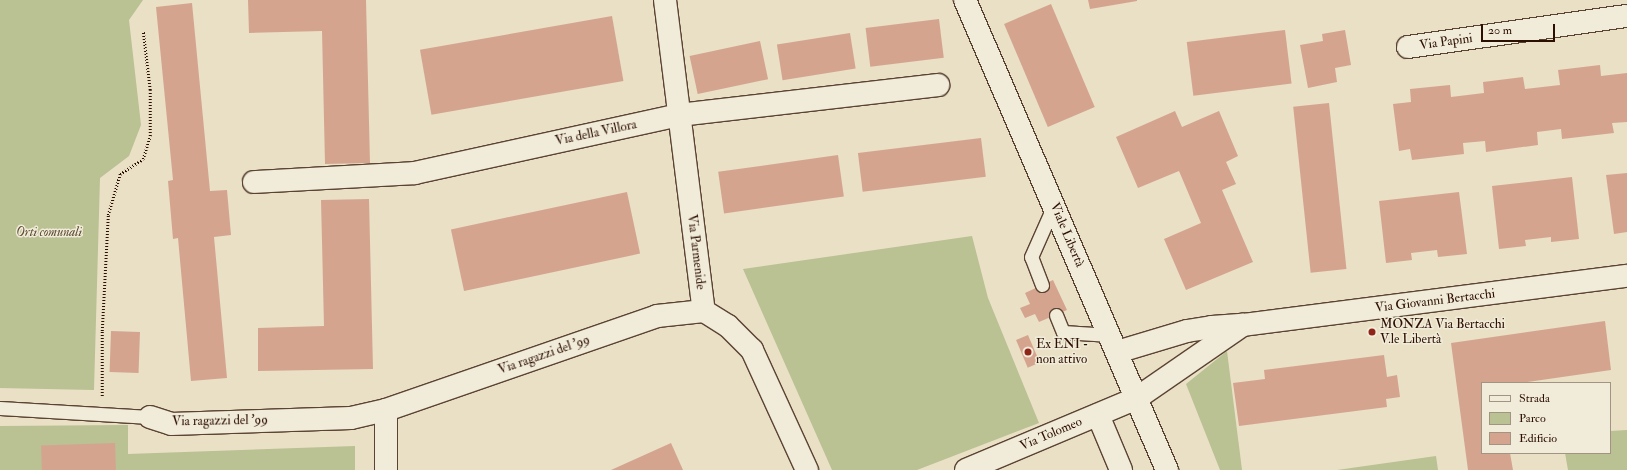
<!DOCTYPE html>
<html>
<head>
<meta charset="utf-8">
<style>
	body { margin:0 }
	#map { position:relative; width:1627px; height:470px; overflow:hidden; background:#e9e0c5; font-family:"IM FELL Double Pica",serif }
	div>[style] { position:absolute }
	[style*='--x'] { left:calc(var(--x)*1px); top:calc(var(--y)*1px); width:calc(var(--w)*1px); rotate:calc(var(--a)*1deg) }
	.green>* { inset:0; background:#bac192 }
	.building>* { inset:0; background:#d5a48f; transform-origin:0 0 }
	.path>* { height:2.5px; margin-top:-1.25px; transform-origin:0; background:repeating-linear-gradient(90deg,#2c0f01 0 1px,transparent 0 3px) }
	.roads { filter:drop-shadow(1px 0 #5b4332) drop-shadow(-1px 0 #5b4332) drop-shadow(0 1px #5b4332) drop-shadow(0 -1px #5b4332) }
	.service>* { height:13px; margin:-6.5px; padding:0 6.5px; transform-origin:6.5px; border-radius:6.5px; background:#f1ebd9 }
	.minor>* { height:22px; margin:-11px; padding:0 11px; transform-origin:11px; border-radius:11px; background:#f1ebd9 }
	.secondary>* { height:22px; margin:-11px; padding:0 11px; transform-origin:11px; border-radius:11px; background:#f1ebd9 }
	.dots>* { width:11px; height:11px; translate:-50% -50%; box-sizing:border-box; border:2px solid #f1ebd9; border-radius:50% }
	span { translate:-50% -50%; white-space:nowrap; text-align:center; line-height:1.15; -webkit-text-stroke:3px #f1ebd9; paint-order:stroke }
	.street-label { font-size:13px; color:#2c0f01 }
	.park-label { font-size:13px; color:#5e4d34; font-style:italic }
	.poi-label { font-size:13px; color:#2c0f01 }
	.left { translate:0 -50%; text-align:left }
	.legend { position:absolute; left:1481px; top:382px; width:130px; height:72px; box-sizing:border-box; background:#f1ebd9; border:1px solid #a29383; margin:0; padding:5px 7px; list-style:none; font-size:12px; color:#2c0f01 }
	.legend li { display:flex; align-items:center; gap:8px; height:20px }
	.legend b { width:20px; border:1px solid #a29383 }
	.scale { position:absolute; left:1481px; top:24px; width:74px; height:18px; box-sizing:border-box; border:2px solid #2c0f01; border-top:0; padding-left:5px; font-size:12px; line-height:14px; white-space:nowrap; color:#2c0f01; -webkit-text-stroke:3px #f1ebd9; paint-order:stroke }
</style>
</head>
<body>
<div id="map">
	<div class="green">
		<div style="clip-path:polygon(0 0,143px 0,129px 20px,141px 125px,129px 156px,100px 178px,94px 390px,0 388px)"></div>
		<div style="clip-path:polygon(972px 236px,988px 298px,1039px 423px,917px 470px,832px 470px,743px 269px)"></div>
		<div style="clip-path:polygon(1227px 351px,1242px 470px,1220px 470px,1186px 384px)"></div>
		<div style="clip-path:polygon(128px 425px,128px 454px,355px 446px,355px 470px,0 470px,0 426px)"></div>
		<div style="clip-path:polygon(1627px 430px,1627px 470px,1568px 470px,1565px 453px,1610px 453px,1610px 431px)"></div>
		<div style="clip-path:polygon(1436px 456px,1438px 470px,1337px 470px)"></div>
	</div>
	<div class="building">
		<div style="clip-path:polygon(248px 0,366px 0,370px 163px,325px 164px,322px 31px,249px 33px)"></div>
		<div style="clip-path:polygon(1088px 0,1137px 0,1137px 1px,1090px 9px)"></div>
		<div style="clip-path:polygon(192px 3px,210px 191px,227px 190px,231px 235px,214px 237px,227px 378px,191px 381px,178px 238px,173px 239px,168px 181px,173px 180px,156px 7px)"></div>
		<div style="left:1051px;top:4px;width:112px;height:51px;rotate:67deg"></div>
		<div style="left:612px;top:16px;width:66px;height:195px;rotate:80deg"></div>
		<div style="left:939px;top:19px;width:39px;height:74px;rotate:83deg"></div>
		<div style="left:1285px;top:30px;width:54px;height:99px;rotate:83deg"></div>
		<div style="clip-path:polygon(1345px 30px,1351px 65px,1335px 68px,1337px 82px,1308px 88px,1300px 45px,1323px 41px,1322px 34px)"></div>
		<div style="left:850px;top:33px;width:36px;height:74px;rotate:81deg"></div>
		<div style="left:760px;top:41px;width:39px;height:72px;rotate:78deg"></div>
		<div style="clip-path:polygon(1600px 65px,1601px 76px,1627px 73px,1627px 122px,1612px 123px,1614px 133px,1562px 139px,1561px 129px,1537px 132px,1538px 145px,1486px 152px,1485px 141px,1463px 143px,1464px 154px,1412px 160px,1410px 149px,1399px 151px,1393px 104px,1411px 102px,1410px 89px,1450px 85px,1451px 97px,1484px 93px,1483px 82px,1523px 77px,1525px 89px,1560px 85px,1558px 70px)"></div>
		<div style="left:1329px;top:103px;width:167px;height:36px;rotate:84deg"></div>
		<div style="clip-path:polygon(1175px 111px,1182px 127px,1219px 111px,1238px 156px,1226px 162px,1236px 184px,1222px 190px,1253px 262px,1186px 290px,1164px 239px,1201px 223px,1179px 171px,1138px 188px,1116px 137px)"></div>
		<div style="left:981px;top:138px;width:39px;height:124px;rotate:83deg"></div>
		<div style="left:838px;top:155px;width:42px;height:121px;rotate:82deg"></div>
		<div style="clip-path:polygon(1627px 173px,1627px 232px,1614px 234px,1606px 175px)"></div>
		<div style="clip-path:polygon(1572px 177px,1579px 239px,1551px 242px,1551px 237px,1525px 240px,1526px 246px,1499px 249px,1492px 186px)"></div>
		<div style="left:627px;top:192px;width:63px;height:180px;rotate:78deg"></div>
		<div style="clip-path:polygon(1459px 192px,1467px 254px,1438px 257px,1437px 250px,1411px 253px,1412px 260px,1386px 263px,1379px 201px)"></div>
		<div style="clip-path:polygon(369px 199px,373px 369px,258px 371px,258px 328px,324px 326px,321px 200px)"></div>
		<div style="clip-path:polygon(1053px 280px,1067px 310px,1039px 322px,1035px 314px,1025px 318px,1020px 308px,1030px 304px,1025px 293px)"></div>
		<div style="clip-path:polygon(1605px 321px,1611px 370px,1520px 383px,1482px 383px,1482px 453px,1510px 453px,1513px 470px,1468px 470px,1451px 343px)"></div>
		<div style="left:111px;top:331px;width:29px;height:41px;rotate:2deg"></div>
		<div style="left:1028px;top:335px;width:30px;height:13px;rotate:67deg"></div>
		<div style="clip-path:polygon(1384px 355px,1387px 377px,1397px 375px,1400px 397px,1386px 399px,1387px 407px,1239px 426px,1233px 383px,1265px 379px,1264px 370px)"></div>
		<div style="left:115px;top:443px;width:27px;height:74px;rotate:88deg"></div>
		<div style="clip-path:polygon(671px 443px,683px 470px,611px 470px)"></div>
	</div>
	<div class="path">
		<div style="--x:102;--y:396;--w:65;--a:-90"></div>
		<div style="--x:102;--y:331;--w:116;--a:-87"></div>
		<div style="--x:108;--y:215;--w:43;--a:-73.7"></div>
		<div style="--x:120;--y:174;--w:27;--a:-33"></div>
		<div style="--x:143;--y:159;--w:24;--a:-73"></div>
		<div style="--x:150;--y:136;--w:46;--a:-90"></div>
		<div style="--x:150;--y:90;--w:59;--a:-96.8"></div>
	</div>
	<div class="roads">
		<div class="service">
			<div style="--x:1042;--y:285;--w:30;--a:-111"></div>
			<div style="--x:1031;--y:257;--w:57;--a:-66.1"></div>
			<div style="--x:1056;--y:315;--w:18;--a:68"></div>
			<div style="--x:1063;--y:332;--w:47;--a:3.7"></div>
			<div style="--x:0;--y:408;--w:150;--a:3.4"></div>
		</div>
		<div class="minor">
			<div style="--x:665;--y:0;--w:313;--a:82.9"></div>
			<div style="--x:1408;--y:47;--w:221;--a:-8.1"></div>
			<div style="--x:254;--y:182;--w:161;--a:-3.2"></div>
			<div style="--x:415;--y:173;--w:270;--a:-12.4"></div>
			<div style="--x:679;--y:115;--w:261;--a:-6.6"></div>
			<div style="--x:704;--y:311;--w:28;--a:32"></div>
			<div style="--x:728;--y:326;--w:34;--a:45"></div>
			<div style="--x:752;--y:350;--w:132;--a:65.4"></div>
			<div style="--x:1117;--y:352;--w:73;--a:-16.7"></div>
			<div style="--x:1187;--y:331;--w:25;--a:-9"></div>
			<div style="--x:1212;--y:327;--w:31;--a:-4"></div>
			<div style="--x:1243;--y:325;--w:387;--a:-7.3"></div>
			<div style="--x:386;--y:410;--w:60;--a:90"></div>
			<div style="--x:1098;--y:415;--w:60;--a:67.3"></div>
			<div style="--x:150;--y:417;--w:22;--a:18"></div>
			<div style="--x:171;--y:424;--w:180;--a:-1.9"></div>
			<div style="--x:351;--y:418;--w:36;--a:-13"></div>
			<div style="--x:386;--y:410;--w:287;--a:-19.1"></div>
			<div style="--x:657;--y:316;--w:47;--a:-6.1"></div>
			<div style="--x:966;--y:470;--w:186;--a:-22.8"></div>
			<div style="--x:1137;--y:398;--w:129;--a:-34.6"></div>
		</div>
		<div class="secondary">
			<div style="--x:965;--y:0;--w:512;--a:66.74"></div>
		</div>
	</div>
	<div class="dots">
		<div style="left:1372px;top:332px;background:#8f2418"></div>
		<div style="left:1028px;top:352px;background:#8f2418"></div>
	</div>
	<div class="street-label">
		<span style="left:1446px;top:42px;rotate:-8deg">Via Papini</span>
		<span style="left:596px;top:133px;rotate:-12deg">Via della Villora</span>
		<span style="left:1067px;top:235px;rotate:67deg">Viale Libertà</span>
		<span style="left:696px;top:252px;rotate:83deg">Via Parmenide</span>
		<span style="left:1435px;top:301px;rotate:-7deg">Via Giovanni Bertacchi</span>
		<span style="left:544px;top:355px;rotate:-19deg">Via ragazzi del '99</span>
		<span style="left:220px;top:421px;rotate:-1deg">Via ragazzi del '99</span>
		<span style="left:1051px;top:434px;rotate:-23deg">Via Tolomeo</span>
	</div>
	<div class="park-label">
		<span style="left:49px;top:232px">Orti comunali</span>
	</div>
	<div class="poi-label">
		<span class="left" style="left:1380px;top:332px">MONZA Via Bertacchi<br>V.le Libertà</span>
		<span class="left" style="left:1036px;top:352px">Ex ENI -<br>non attivo</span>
	</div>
	<ul class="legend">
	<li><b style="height:5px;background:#f1ebd9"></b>Strada</li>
	<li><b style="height:11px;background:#bac192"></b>Parco</li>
	<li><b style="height:11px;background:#d5a48f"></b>Edificio</li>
	</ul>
	<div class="scale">20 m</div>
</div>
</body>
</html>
